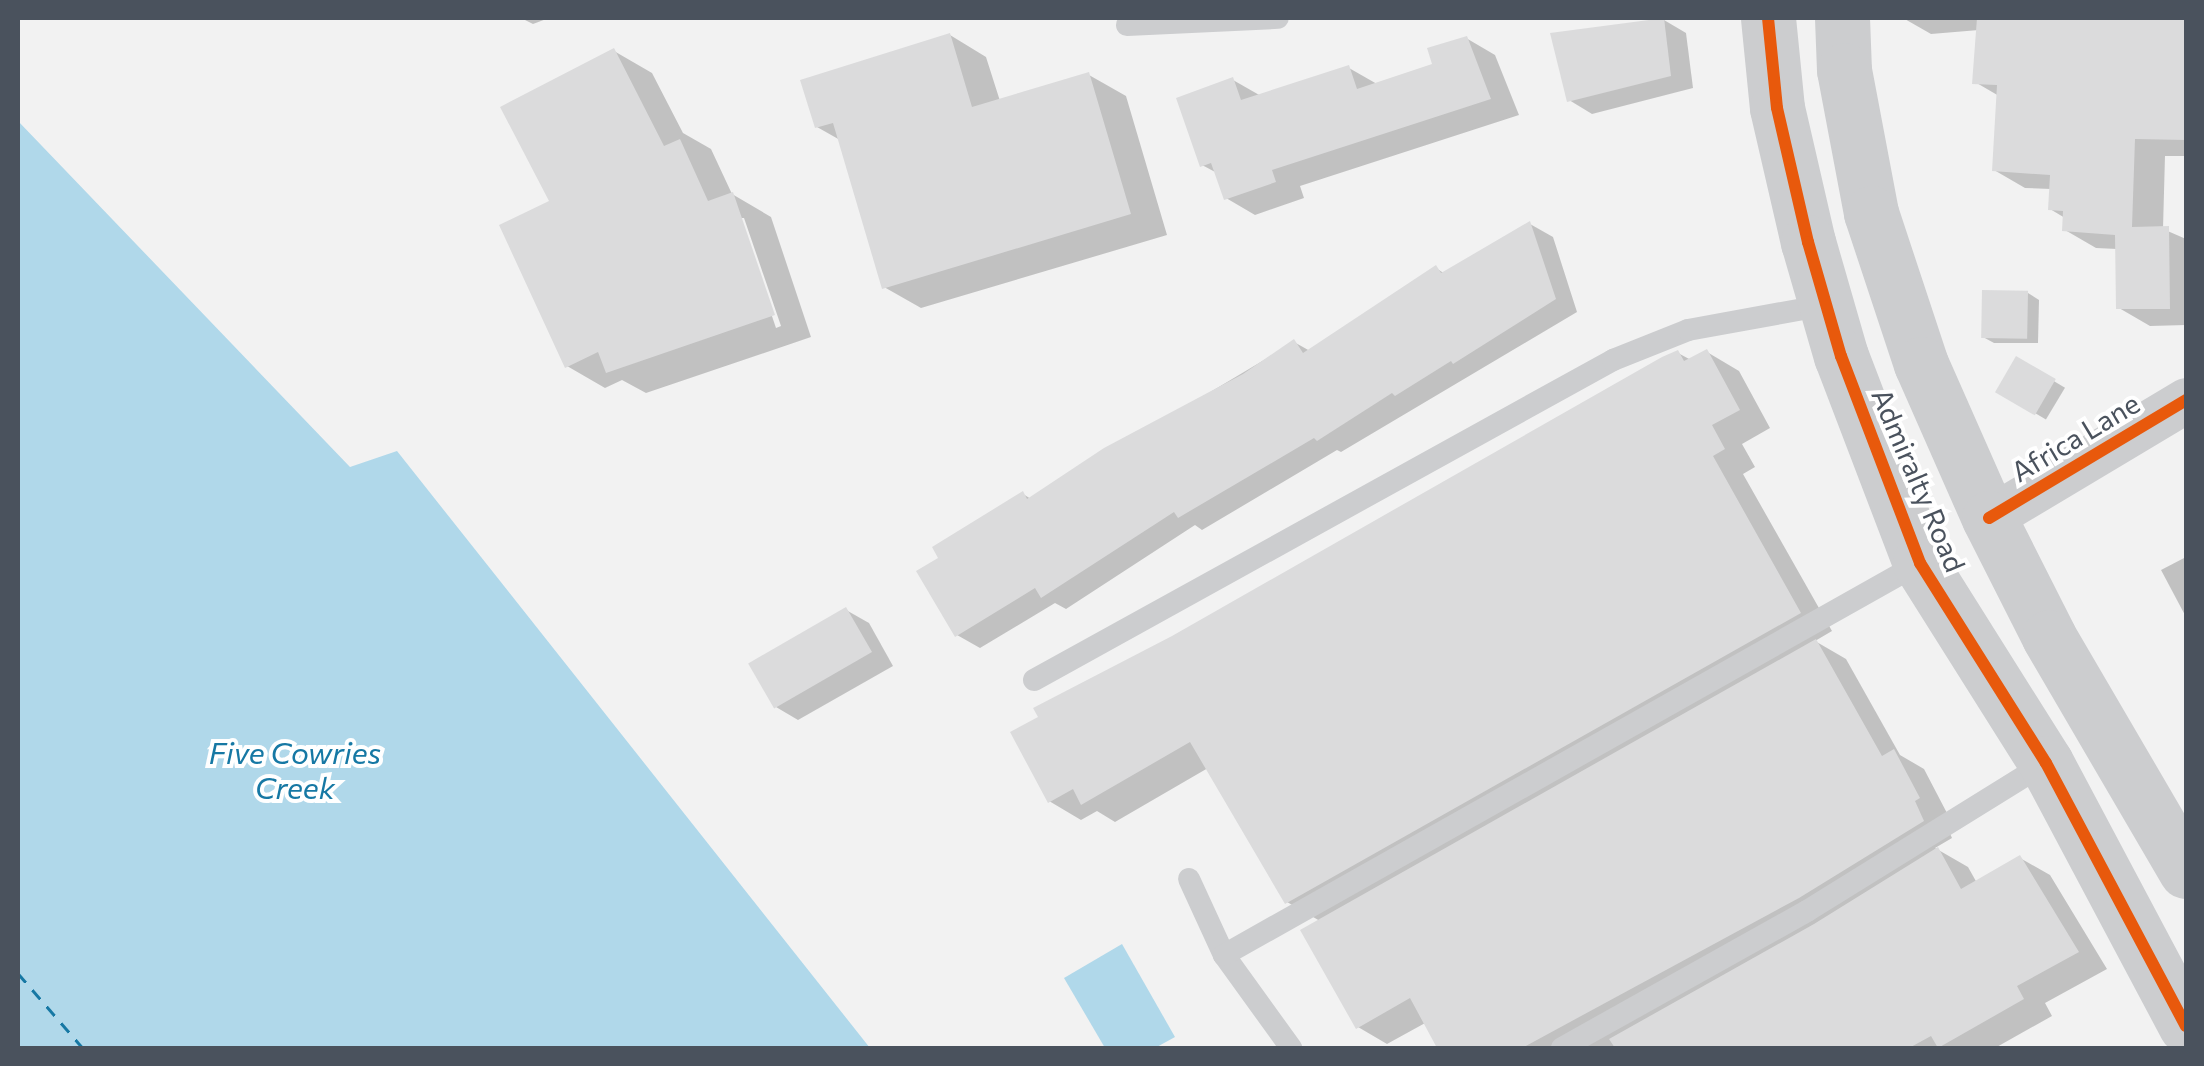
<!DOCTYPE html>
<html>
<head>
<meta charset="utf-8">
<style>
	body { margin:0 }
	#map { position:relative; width:2204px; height:1066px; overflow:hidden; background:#f2f2f2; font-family:Commissioner,sans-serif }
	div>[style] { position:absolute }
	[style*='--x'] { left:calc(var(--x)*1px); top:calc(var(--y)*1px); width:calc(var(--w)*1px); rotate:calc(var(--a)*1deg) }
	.water>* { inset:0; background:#b0d8ea }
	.shadow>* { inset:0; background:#0003; transform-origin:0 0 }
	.ferry>* { height:2.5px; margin-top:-1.25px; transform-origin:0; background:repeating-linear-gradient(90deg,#1678a4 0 12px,transparent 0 22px) }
	.building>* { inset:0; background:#dbdbdc; transform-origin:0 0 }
	.service>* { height:22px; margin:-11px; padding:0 11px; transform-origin:11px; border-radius:11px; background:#cccdcf }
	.minor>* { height:45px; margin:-22.5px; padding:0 22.5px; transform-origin:22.5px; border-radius:22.5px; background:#cccdcf }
	.tertiary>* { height:55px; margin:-27.5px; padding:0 27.5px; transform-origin:27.5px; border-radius:27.5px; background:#cccdcf }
	.cycleway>* { height:12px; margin:-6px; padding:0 6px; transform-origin:6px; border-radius:6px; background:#e8590c }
	span { translate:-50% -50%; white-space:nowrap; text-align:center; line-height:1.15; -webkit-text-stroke:8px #fff; paint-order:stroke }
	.street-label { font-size:28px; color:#4a525d }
	.water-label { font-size:30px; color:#1678a4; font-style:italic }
	.frame { position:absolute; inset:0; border:20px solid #4a525d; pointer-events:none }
</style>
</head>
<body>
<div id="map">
	<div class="water">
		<div style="clip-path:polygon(18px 121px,350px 467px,397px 451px,870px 1048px,18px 1048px)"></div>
		<div style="clip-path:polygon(1122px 944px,1175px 1037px,1155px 1048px,1105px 1048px,1064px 978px)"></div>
	</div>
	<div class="shadow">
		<div style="clip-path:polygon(521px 18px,549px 18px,533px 24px)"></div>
		<div style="clip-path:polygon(1903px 18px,2186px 18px,2186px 156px,2165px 156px,2163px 229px,2186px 239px,2186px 325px,2150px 326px,2119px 308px,2117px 249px,2096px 248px,2065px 230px,2065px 218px,2050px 209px,2051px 189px,2025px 188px,1994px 170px,1999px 96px,1975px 82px,1979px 30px,1931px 34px)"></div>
		<div style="clip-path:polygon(1664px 20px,1686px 33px,1693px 88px,1592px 114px,1569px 100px)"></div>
		<div style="clip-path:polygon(950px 35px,986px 57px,1000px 101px,1089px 75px,1126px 96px,1167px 235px,921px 308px,884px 287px,840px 140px,817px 127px)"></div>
		<div style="clip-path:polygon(1466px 38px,1495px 55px,1519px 115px,1300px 186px,1304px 198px,1255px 215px,1226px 198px,1217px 173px,1202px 165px,1233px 80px,1261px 96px,1349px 68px,1377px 84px,1436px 65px)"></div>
		<div style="clip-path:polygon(evenodd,614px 51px,652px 73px,683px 133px,711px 149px,732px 194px,771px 217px,811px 337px,646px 393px,622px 380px,605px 388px,567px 366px,552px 202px,614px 51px,739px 218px,744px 218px,781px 326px,776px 328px,739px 218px)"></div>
		<div style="clip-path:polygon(1530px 224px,1553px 237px,1577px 312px,1341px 452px,1337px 450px,1202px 530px,1195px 525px,1066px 609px,1055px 603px,980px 648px,957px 635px,942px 559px,1023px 494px,1031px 499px,1294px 342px,1310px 351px,1436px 268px,1445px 274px)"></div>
		<div style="clip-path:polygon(2028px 293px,2039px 300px,2038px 343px,1994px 343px,1983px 337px)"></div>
		<div style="clip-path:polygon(1707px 352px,1739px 371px,1770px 428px,1742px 444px,1755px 467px,1743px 474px,1832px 631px,1815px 641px,1846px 659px,1900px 755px,1924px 769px,1948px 815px,1943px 818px,1952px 838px,1935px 848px,1968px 867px,1977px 883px,2020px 858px,2050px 875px,2107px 969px,2045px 1003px,2052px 1016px,1995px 1048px,1443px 1048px,1427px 1022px,1387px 1044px,1358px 1027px,1320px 921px,1287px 902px,1208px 768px,1115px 822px,1097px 811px,1081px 820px,1049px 801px,1173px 639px,1678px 353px,1691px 360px)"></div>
		<div style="left:2017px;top:359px;width:56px;height:37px;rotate:31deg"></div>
		<div style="clip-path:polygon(2186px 557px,2186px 617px,2161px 570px)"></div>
		<div style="clip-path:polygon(846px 610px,869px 623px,893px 666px,798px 720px,776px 707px)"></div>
	</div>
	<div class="ferry">
		<div style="--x:18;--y:973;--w:99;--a:49.1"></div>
	</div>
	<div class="building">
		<div style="clip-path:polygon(1664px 18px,1671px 76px,1567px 102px,1550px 33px)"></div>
		<div style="clip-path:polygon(1977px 18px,2186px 18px,2186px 140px,2135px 139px,2132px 227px,2169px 226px,2170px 309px,2116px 309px,2115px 235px,2062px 231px,2063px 211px,2048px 210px,2050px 175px,1992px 171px,1997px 85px,1972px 84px)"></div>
		<div style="clip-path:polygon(950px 33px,972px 107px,1089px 72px,1131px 214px,882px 289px,833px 123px,815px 128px,800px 80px)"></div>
		<div style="clip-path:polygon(1467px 36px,1491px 99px,1272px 170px,1276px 182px,1224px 200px,1211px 163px,1200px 167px,1176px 98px,1233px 77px,1241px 100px,1349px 65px,1357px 89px,1432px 64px,1427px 48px)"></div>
		<div style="clip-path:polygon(614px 48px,664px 146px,680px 139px,708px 201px,733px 192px,775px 315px,606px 373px,598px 352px,565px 368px,499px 225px,549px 201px,500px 107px)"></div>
		<div style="clip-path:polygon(1530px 221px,1556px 299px,1453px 364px,1451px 361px,1395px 396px,1392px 393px,1317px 441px,1314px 438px,1178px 518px,1174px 512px,1041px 598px,1035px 588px,955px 637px,916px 571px,938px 558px,932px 547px,1023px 491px,1027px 499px,1104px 448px,1243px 374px,1294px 339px,1303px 353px,1436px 265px,1441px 273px)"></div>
		<div style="left:1982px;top:290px;width:46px;height:48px;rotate:1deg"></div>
		<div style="clip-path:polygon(1707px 349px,1740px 410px,1712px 425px,1725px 449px,1713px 456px,1801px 613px,1285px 904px,1190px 742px,1081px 805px,1073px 789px,1048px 803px,1010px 732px,1038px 717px,1033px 708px,1172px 636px,1662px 357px,1678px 350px,1684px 361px)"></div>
		<div style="left:2016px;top:356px;width:46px;height:42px;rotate:30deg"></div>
		<div style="left:846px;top:607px;width:52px;height:113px;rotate:60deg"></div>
		<div style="clip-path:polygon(1816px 639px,1882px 756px,1894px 749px,1920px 798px,1915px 801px,1924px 821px,1799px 898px,1522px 1048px,1437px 1048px,1410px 998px,1356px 1029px,1300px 930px)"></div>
		<div style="clip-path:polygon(1938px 847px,1961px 889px,2020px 855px,2079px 952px,2017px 986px,2024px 999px,1938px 1048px,1931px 1036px,1909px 1048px,1615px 1048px,1609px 1039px,1814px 924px)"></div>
	</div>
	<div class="service">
		<div style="--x:1127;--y:25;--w:151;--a:-2.7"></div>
		<div style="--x:1034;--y:680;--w:662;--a:-28.93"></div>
		<div style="--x:1613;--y:360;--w:81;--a:-21.8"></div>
		<div style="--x:1688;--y:330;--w:140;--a:-10.3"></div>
		<div style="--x:1189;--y:879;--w:84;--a:65.3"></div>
		<div style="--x:1224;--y:955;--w:115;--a:54.2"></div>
		<div style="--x:1224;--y:955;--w:799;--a:-29.39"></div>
		<div style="--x:1562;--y:1048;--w:281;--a:-29.2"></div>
		<div style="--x:1807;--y:911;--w:281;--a:-31.8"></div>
	</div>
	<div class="minor">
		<div style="--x:1989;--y:518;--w:230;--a:-30.9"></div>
	</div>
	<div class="tertiary">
		<div style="--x:1768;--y:18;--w:90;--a:84.3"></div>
		<div style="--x:1777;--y:108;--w:138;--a:77"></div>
		<div style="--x:1808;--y:242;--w:119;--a:73.9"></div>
		<div style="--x:1841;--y:356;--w:222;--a:69.1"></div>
		<div style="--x:1920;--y:563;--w:236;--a:57.8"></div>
		<div style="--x:2046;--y:763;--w:298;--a:62"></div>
		<div style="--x:1842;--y:18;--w:52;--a:87.8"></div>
		<div style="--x:1844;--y:70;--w:146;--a:79.3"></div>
		<div style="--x:1871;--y:213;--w:159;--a:71.7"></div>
		<div style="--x:1921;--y:364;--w:168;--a:66.2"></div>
		<div style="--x:1989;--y:518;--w:133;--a:63.2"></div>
		<div style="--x:2049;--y:637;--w:271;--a:59.7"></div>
	</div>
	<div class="cycleway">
		<div style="--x:1768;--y:18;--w:90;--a:84.3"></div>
		<div style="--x:1777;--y:108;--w:138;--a:77"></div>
		<div style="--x:1808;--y:242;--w:119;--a:73.9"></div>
		<div style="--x:1841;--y:356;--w:222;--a:69.1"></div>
		<div style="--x:1920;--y:563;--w:236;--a:57.8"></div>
		<div style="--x:2046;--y:763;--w:298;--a:62"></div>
		<div style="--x:1989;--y:518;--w:230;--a:-30.9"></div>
	</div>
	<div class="street-label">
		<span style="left:2075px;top:437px;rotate:-31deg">Africa Lane</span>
		<span style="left:1919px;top:480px;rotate:67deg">Admiralty Road</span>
	</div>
	<div class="water-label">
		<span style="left:295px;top:769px">Five Cowries<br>Creek</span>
	</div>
	<div class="frame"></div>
</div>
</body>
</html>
